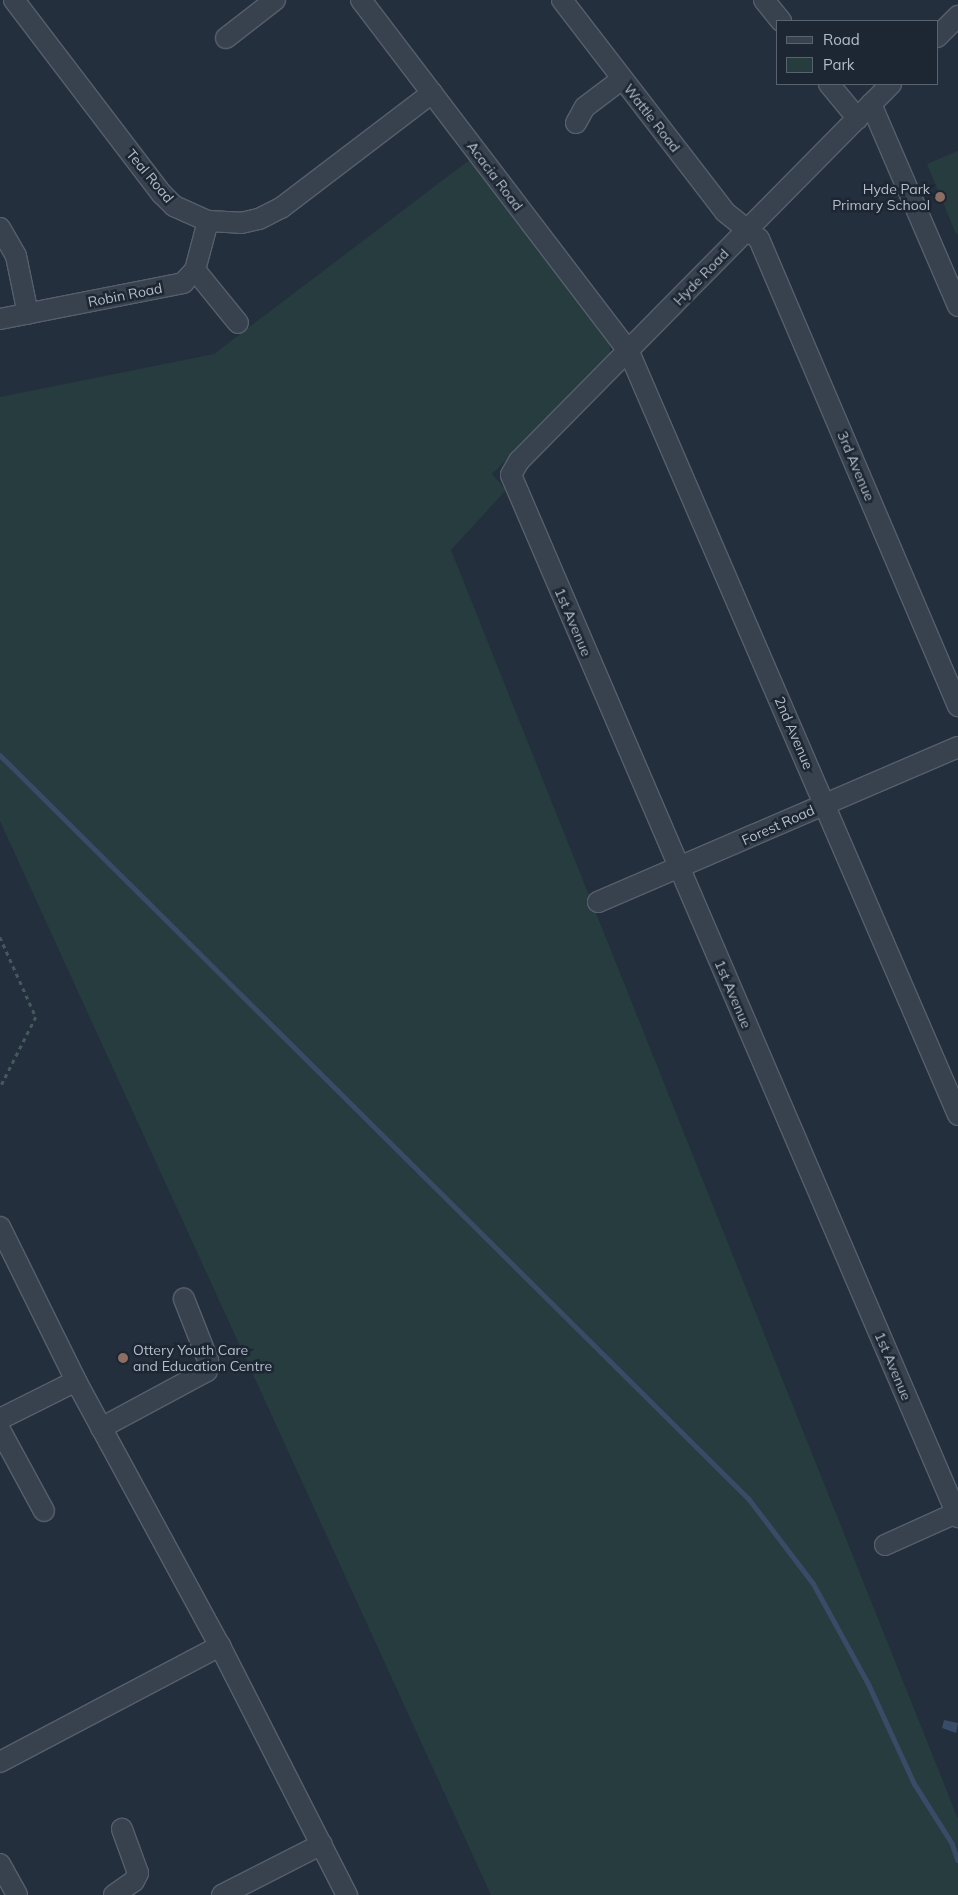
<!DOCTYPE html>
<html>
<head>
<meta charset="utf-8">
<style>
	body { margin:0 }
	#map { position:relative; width:958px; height:1895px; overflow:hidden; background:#242f3e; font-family:Mulish,sans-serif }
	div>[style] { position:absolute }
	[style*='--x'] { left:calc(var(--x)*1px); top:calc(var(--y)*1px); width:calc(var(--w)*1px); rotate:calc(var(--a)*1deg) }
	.green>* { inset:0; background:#263c3f }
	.water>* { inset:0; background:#394c67 }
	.stream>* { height:4.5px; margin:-2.25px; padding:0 2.25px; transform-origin:2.25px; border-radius:2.25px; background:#394c67 }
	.path>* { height:2.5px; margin-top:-1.25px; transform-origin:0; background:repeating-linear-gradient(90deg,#44595c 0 4px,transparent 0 8px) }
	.roads { filter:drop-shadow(1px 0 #565f6c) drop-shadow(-1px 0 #565f6c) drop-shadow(0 1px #565f6c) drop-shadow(0 -1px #565f6c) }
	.minor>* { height:20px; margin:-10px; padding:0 10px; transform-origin:10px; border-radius:10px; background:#38414e }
	.dots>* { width:14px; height:14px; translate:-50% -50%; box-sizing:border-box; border:2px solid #1d2633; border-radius:50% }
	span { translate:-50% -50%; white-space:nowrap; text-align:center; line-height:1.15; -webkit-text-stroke:5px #1d2633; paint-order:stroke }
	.street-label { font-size:14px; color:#b4bcc9 }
	.poi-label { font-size:14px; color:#b4bcc9 }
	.right { translate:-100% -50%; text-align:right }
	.left { translate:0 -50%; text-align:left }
	.legend { position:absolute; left:776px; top:20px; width:162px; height:65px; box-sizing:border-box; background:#1d2633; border:1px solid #59626f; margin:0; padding:6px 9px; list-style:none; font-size:15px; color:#b4bcc9 }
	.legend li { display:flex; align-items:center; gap:10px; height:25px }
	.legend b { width:25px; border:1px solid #59626f }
</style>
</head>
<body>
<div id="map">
	<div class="green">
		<div style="clip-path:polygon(958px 151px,958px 234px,956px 234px,927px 164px)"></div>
		<div style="clip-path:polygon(472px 158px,610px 340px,610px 357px,492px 474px,506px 490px,451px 550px,958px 1819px,958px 1895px,491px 1895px,0 821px,0 397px,214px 354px)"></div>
	</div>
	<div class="water">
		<div style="clip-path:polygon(944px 1720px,958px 1723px,956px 1733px,942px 1728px)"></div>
	</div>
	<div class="stream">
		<div style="--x:0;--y:755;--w:1056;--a:44.81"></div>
		<div style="--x:749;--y:1499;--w:106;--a:52.7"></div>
		<div style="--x:813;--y:1583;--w:116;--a:61.2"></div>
		<div style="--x:869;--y:1685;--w:108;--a:65.3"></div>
		<div style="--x:914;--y:1783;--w:71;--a:57.7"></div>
		<div style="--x:952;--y:1843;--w:18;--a:71"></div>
	</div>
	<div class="path">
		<div style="--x:0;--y:937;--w:88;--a:65.8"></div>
		<div style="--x:36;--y:1017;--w:80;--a:116.9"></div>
	</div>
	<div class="roads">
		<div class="minor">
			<div style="--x:14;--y:0;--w:244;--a:52.7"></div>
			<div style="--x:162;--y:194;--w:17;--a:45"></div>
			<div style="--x:174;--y:206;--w:37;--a:24"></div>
			<div style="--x:208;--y:221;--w:33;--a:3"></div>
			<div style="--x:241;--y:223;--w:18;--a:-13"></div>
			<div style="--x:259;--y:219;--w:25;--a:-27"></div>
			<div style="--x:281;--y:208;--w:190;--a:-37.3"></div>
			<div style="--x:361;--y:0;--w:442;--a:52.7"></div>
			<div style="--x:629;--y:352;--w:831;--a:66.67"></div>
			<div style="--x:562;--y:0;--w:267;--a:52.4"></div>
			<div style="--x:725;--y:212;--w:43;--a:38.5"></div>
			<div style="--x:759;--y:239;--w:508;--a:66.92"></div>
			<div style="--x:764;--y:0;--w:27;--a:51"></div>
			<div style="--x:937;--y:37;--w:30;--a:-45"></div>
			<div style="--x:226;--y:38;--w:62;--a:-37.8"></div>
			<div style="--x:829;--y:84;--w:45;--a:50.4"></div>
			<div style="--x:891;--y:84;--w:530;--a:134.62"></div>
			<div style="--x:519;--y:461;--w:16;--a:120"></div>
			<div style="--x:511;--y:475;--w:1134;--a:66.78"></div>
			<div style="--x:871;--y:104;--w:220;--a:66.7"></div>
			<div style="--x:576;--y:123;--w:18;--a:-61"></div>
			<div style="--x:585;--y:107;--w:46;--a:-37.1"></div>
			<div style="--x:0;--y:228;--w:32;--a:60"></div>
			<div style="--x:16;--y:256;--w:59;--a:78.3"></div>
			<div style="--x:195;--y:270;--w:68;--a:50.9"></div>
			<div style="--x:0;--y:319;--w:187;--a:-11.1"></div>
			<div style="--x:183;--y:283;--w:18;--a:-47"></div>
			<div style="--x:195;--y:270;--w:51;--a:-75.1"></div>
			<div style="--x:598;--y:902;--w:392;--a:-23.3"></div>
			<div style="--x:0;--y:1227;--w:172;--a:63.7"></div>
			<div style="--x:76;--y:1381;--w:302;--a:61.5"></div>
			<div style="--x:220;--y:1646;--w:280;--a:63"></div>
			<div style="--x:0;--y:1419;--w:85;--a:-26.6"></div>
			<div style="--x:101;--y:1428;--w:120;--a:-28.3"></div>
			<div style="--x:207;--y:1371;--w:11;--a:-85"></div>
			<div style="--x:208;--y:1360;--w:66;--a:-111.5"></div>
			<div style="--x:0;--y:1430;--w:92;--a:61.5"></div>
			<div style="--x:885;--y:1545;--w:80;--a:-24.3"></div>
			<div style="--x:0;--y:1762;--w:249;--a:-27.8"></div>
			<div style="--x:0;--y:1864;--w:35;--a:61"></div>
			<div style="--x:114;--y:1895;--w:24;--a:-35"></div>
			<div style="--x:134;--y:1881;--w:9;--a:-63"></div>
			<div style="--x:138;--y:1873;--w:47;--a:-110"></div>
			<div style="--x:222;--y:1895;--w:112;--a:-27"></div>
		</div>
	</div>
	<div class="dots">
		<div style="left:940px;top:197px;background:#8d6e63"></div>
		<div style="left:123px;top:1358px;background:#8d6e63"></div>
	</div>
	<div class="street-label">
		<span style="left:652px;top:118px;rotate:52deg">Wattle Road</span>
		<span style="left:150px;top:176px;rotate:50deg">Teal Road</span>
		<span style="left:495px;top:176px;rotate:53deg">Acacia Road</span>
		<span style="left:701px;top:277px;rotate:-46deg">Hyde Road</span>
		<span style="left:125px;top:295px;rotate:-11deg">Robin Road</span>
		<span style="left:856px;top:466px;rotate:67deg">3rd Avenue</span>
		<span style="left:573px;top:622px;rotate:67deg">1st Avenue</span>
		<span style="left:794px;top:733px;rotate:67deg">2nd Avenue</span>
		<span style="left:778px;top:825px;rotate:-24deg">Forest Road</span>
		<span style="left:733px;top:994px;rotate:67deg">1st Avenue</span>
		<span style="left:893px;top:1366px;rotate:67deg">1st Avenue</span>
	</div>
	<div class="poi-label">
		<span class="right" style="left:930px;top:197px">Hyde Park<br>Primary School</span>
		<span class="left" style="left:133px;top:1358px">Ottery Youth Care<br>and Education Centre</span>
	</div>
	<ul class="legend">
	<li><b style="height:6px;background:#38414e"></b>Road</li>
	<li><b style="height:14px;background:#263c3f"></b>Park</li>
	</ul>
</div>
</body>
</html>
